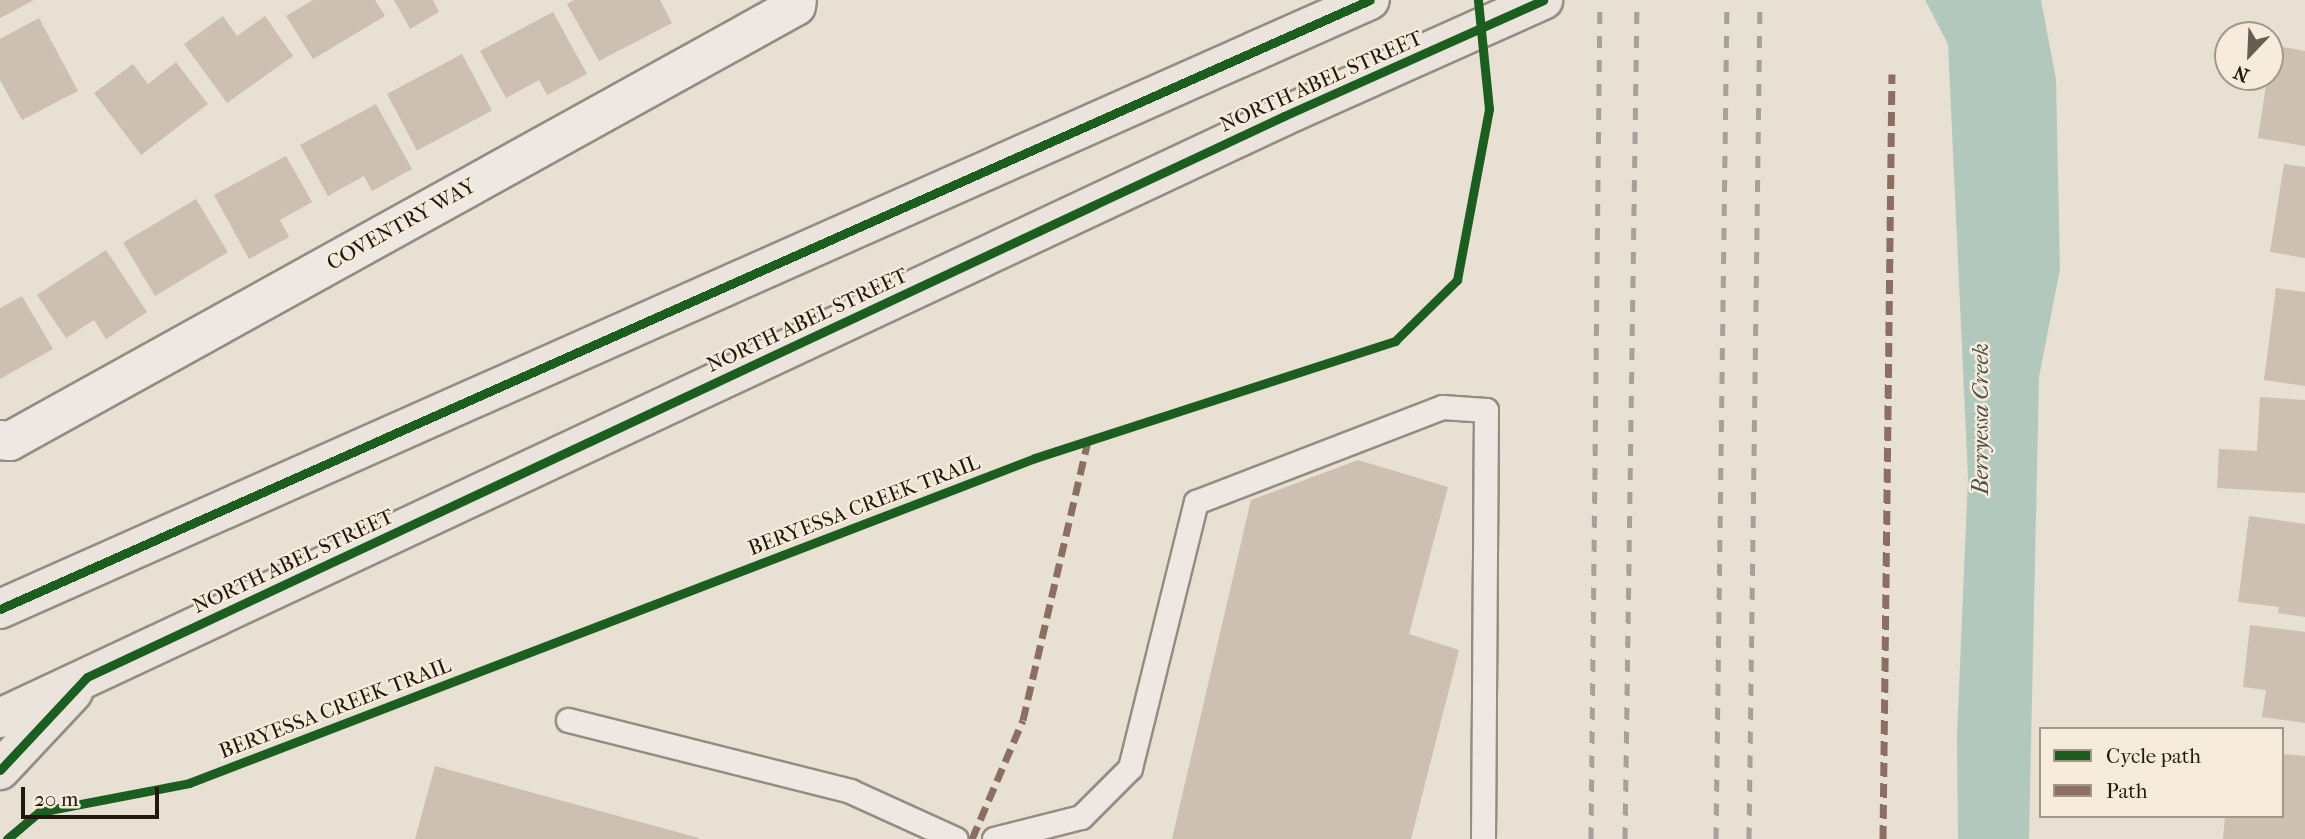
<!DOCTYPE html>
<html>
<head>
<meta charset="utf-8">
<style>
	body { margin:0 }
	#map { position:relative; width:2305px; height:839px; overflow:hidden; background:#e8e0d2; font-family:"IM FELL French Canon",serif }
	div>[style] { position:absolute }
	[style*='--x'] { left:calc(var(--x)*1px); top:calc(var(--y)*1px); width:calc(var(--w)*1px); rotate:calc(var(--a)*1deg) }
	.water>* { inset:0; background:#b2c8bd }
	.building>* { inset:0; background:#cdbfb2; transform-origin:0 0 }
	.roads { filter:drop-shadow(2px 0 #938d84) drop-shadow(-2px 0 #938d84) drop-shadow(0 2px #938d84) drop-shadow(0 -2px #938d84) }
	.lane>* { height:23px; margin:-11.5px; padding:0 11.5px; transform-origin:11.5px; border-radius:11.5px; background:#ede8e1 }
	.street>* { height:38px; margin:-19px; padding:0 19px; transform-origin:19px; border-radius:19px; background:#ede8e1 }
	.primary>* { height:38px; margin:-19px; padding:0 19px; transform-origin:19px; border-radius:19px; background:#eae4dc }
	.rail>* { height:5px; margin-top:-2.5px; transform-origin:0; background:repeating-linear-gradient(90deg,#a6a19b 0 12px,transparent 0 24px) }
	.quiet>* { height:7px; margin-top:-3.5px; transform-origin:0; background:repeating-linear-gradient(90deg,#8d6e63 0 14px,transparent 0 21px) }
	.cycleway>* { height:9px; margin:-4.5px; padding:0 4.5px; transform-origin:4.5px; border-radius:4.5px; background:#1b5e20 }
	span { translate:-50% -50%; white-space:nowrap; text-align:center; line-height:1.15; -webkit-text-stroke:5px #f7ecdb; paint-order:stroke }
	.street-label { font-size:21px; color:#22180e }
	.water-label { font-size:23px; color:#4c5248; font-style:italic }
	.legend { position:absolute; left:2039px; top:727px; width:245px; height:91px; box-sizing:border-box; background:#f7ecdb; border:2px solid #a29789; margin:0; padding:9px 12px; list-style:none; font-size:21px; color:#22180e }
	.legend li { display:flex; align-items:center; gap:14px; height:35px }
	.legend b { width:35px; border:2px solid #a29789 }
	.north { position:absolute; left:2214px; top:21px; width:70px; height:70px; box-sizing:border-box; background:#f7ecdb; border:2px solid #a29789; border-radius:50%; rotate:203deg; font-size:19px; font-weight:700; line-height:28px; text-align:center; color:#22180e }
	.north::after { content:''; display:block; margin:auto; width:24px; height:32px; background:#675e53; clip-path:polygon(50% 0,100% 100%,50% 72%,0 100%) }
	.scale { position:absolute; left:21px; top:787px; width:138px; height:32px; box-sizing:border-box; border:4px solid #22180e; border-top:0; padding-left:9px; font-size:21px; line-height:24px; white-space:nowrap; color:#22180e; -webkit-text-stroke:5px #f7ecdb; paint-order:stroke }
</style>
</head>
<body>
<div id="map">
	<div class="water">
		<div style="clip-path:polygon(1925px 0,2041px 0,2056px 79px,2060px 269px,2039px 377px,2029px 839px,1958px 839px,1957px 735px,1968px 478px,1948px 44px)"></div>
	</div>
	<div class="building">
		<div style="clip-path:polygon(0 0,34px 0,0 18px)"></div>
		<div style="clip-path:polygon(313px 0,375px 0,385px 16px,313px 59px,286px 16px)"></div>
		<div style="clip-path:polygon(394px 0,433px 0,439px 12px,410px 29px)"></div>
		<div style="clip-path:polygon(574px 0,660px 0,672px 23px,599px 61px,567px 4px)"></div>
		<div style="clip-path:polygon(553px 12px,587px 74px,547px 95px,539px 80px,506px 98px,480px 51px)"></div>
		<div style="clip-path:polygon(223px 16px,237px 36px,265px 16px,293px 56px,227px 103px,184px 44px)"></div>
		<div style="clip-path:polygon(39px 18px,78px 91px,22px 120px,0 80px,0 39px)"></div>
		<div style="clip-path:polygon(2272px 45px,2305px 51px,2305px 146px,2258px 138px)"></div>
		<div style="left:462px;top:54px;width:64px;height:85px;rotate:62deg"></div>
		<div style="clip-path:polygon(176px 62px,208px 104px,141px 155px,94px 93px,133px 64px,148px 84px)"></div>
		<div style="clip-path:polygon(376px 104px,412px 169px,372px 191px,364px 176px,328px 196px,300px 145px)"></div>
		<div style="clip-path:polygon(286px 156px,312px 202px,280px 220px,289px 237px,249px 259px,214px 195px)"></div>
		<div style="clip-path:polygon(2284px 164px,2305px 167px,2305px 258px,2270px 252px)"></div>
		<div style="left:196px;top:199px;width:62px;height:85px;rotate:59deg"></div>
		<div style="clip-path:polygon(106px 250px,147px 312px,106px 339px,94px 320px,66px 338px,37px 295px)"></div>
		<div style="clip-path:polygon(2276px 288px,2305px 292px,2305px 386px,2264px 380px)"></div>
		<div style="clip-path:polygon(22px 296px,53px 349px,0 379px,0 308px)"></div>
		<div style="clip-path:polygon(2260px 397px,2305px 400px,2305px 493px,2217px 488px,2219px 449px,2257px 451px)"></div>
		<div style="clip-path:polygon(1358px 460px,1448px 487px,1409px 634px,1459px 650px,1411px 839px,1172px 839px,1251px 500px)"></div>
		<div style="clip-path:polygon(2249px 516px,2305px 524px,2305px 617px,2278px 613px,2279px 607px,2238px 602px)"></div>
		<div style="clip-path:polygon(2250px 625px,2305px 632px,2305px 723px,2262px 717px,2266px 690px,2243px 687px)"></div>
		<div style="clip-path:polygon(2282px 754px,2305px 756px,2305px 839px,2223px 839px,2225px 816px,2282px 816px)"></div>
		<div style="clip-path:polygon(435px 766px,699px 838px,699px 839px,415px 839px)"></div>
	</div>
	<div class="roads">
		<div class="lane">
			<div style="--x:568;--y:720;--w:291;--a:14.1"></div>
			<div style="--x:850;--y:791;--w:116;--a:24.4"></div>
			<div style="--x:994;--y:839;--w:90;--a:-14.2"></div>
			<div style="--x:1081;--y:817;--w:69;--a:-45"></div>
			<div style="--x:1130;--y:768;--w:274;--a:-76.1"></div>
			<div style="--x:1196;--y:502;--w:264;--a:-21.1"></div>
			<div style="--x:1442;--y:407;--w:44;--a:3.9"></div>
			<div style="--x:1486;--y:410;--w:429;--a:90.4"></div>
		</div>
		<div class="street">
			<div style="--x:0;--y:440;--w:10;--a:6"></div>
			<div style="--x:10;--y:441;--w:898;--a:-28.96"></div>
			<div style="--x:796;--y:6;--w:6;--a:-81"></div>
		</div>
		<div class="primary">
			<div style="--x:0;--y:609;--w:1499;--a:-23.97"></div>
			<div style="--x:0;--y:718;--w:1418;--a:-25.12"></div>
			<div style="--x:1284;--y:116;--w:284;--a:-24.1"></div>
			<div style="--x:0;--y:770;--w:107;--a:-46.9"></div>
		</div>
	</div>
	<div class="rail">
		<div style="--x:1591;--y:839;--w:839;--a:-89.39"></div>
		<div style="--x:1625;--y:839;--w:839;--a:-89.18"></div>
		<div style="--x:1716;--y:839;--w:839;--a:-89.25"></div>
		<div style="--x:1749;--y:839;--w:839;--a:-89.25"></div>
	</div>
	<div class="quiet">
		<div style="--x:972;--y:839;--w:129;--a:-66.8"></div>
		<div style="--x:1023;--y:720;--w:287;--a:-76.9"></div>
		<div style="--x:1883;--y:839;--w:765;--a:-89.33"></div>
	</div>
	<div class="cycleway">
		<div style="--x:0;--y:609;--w:1499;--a:-23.97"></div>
		<div style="--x:0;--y:770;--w:127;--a:-46.9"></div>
		<div style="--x:87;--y:677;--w:1322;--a:-25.11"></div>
		<div style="--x:1284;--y:116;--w:284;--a:-24.1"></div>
		<div style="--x:7;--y:839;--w:42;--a:-40.2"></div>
		<div style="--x:39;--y:812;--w:153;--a:-10.9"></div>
		<div style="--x:189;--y:783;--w:906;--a:-21.01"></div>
		<div style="--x:1035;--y:458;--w:379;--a:-18"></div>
		<div style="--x:1395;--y:341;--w:87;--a:-44.5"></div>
		<div style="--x:1457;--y:280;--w:174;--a:-79.4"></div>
		<div style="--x:1489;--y:109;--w:110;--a:-95.8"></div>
	</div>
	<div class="street-label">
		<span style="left:1321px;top:81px;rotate:-24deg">NORTH ABEL STREET</span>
		<span style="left:401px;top:224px;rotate:-29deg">COVENTRY WAY</span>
		<span style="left:807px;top:320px;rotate:-25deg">NORTH ABEL STREET</span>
		<span style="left:864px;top:505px;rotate:-21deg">BERYESSA CREEK TRAIL</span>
		<span style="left:293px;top:561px;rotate:-25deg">NORTH ABEL STREET</span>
		<span style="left:335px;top:708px;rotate:-21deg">BERYESSA CREEK TRAIL</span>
	</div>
	<div class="water-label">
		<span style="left:1981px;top:419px;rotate:-90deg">Berryessa Creek</span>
	</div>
	<ul class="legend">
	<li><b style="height:9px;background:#1b5e20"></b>Cycle path</li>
	<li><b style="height:9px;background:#8d6e63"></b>Path</li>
	</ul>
	<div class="north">N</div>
	<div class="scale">20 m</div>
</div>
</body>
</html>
